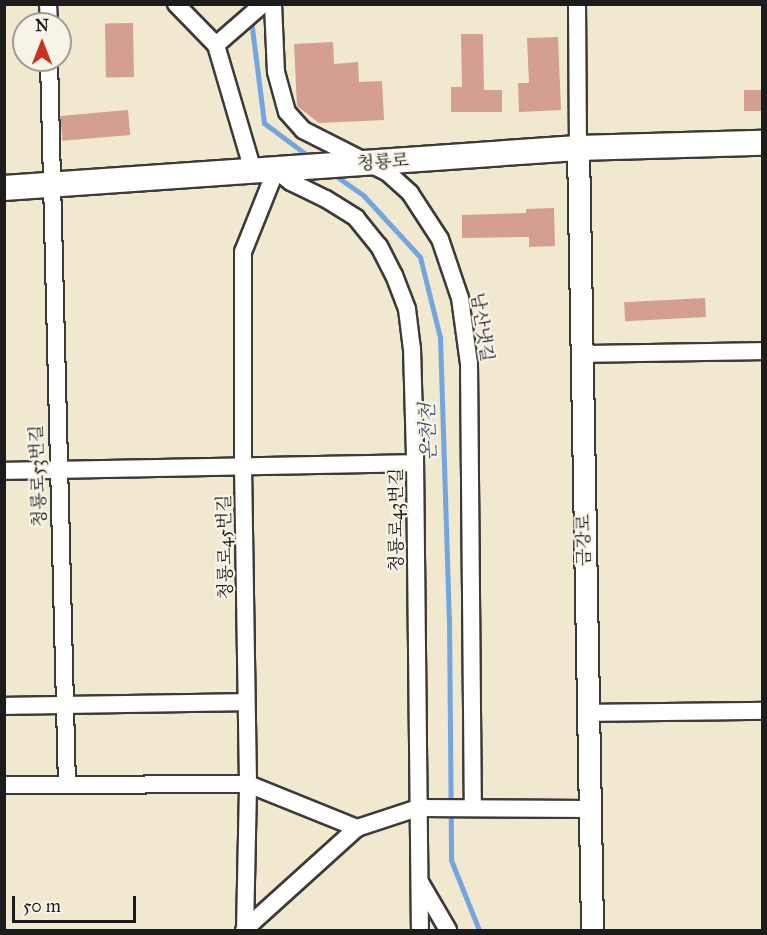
<!DOCTYPE html>
<html>
<head>
<meta charset="utf-8">
<style>
	body { margin:0 }
	#map { position:relative; width:767px; height:935px; overflow:hidden; background:#f1e8d0; font-family:"IM FELL Great Primer","Noto Serif KR",serif }
	div>[style] { position:absolute }
	[style*='--x'] { left:calc(var(--x)*1px); top:calc(var(--y)*1px); width:calc(var(--w)*1px); rotate:calc(var(--a)*1deg) }
	.stream>* { height:5px; margin:-2.5px; padding:0 2.5px; transform-origin:2.5px; border-radius:2.5px; background:#74a5de }
	.building>* { inset:0; background:#d49e91; transform-origin:0 0 }
	.roads { filter:drop-shadow(2px 0 #3c3b37) drop-shadow(-2px 0 #3c3b37) drop-shadow(0 2px #3c3b37) drop-shadow(0 -2px #3c3b37) }
	.minor>* { height:16px; margin:-8px; padding:0 8px; transform-origin:8px; border-radius:8px; background:#fff }
	.tertiary>* { height:21px; margin:-10.5px; padding:0 10.5px; transform-origin:10.5px; border-radius:10.5px; background:#fff }
	.secondary>* { height:24px; margin:-12px; padding:0 12px; transform-origin:12px; border-radius:12px; background:#fff }
	span { translate:-50% -50%; white-space:nowrap; text-align:center; line-height:1.15; -webkit-text-stroke:4.5px #f7f3e8; paint-order:stroke }
	.street-label { font-size:18px; color:#1c1c1c }
	.water-label { font-size:20px; color:#3f536a; font-style:italic }
	.frame { position:absolute; inset:0; border:6px solid #1c1c1c; pointer-events:none }
	.north { position:absolute; left:12px; top:12px; width:60px; height:60px; box-sizing:border-box; background:#f7f3e8; border:2px solid #9f9d96; border-radius:50%; rotate:0deg; font-size:16px; font-weight:700; line-height:24px; text-align:center; color:#1c1c1c }
	.north::after { content:''; display:block; margin:auto; width:21px; height:27px; background:#c8321e; clip-path:polygon(50% 0,100% 100%,50% 72%,0 100%) }
	.scale { position:absolute; left:12px; top:896px; width:124px; height:27px; box-sizing:border-box; border:3px solid #1c1c1c; border-top:0; padding-left:8px; font-size:18px; line-height:21px; white-space:nowrap; color:#1c1c1c; -webkit-text-stroke:4px #f7f3e8; paint-order:stroke }
</style>
</head>
<body>
<div id="map">
	<div class="stream">
		<div style="--x:249;--y:4;--w:120;--a:82.8"></div>
		<div style="--x:264;--y:123;--w:59;--a:36.7"></div>
		<div style="--x:333;--y:174;--w:38;--a:35"></div>
		<div style="--x:364;--y:196;--w:83;--a:47.4"></div>
		<div style="--x:420;--y:257;--w:82;--a:76"></div>
		<div style="--x:440;--y:337;--w:281;--a:88.2"></div>
		<div style="--x:449;--y:618;--w:242;--a:89.5"></div>
		<div style="--x:451;--y:860;--w:75;--a:68.2"></div>
	</div>
	<div class="building">
		<div style="left:133px;top:23px;width:54px;height:28px;rotate:89deg"></div>
		<div style="clip-path:polygon(461px 34px,483px 34px,484px 90px,502px 90px,502px 112px,451px 112px,451px 87px,462px 87px)"></div>
		<div style="clip-path:polygon(558px 37px,561px 110px,519px 112px,518px 83px,529px 83px,527px 38px)"></div>
		<div style="clip-path:polygon(333px 42px,334px 64px,358px 62px,359px 82px,382px 81px,384px 120px,319px 123px,297px 106px,294px 44px)"></div>
		<div style="left:744px;top:90px;width:18px;height:21px"></div>
		<div style="left:128px;top:110px;width:25px;height:68px;rotate:85deg"></div>
		<div style="clip-path:polygon(554px 208px,555px 246px,529px 247px,529px 237px,462px 238px,462px 215px,526px 213px,526px 209px)"></div>
		<div style="left:705px;top:298px;width:19px;height:81px;rotate:87deg"></div>
	</div>
	<div class="roads">
		<div class="minor">
			<div style="--x:48;--y:4;--w:20;--a:87"></div>
			<div style="--x:176;--y:4;--w:57;--a:45.7"></div>
			<div style="--x:216;--y:45;--w:131;--a:73.6"></div>
			<div style="--x:273;--y:4;--w:68;--a:87.5"></div>
			<div style="--x:276;--y:72;--w:41;--a:74.6"></div>
			<div style="--x:287;--y:112;--w:24;--a:48"></div>
			<div style="--x:303;--y:130;--w:95;--a:26.8"></div>
			<div style="--x:388;--y:173;--w:30;--a:42"></div>
			<div style="--x:410;--y:193;--w:55;--a:56.9"></div>
			<div style="--x:440;--y:239;--w:62;--a:71.3"></div>
			<div style="--x:460;--y:298;--w:67;--a:82.2"></div>
			<div style="--x:469;--y:364;--w:444;--a:89.5"></div>
			<div style="--x:577;--y:4;--w:144;--a:89.6"></div>
			<div style="--x:216;--y:45;--w:62;--a:-41.1"></div>
			<div style="--x:49;--y:60;--w:724;--a:88.58"></div>
			<div style="--x:581;--y:354;--w:181;--a:-0.9"></div>
			<div style="--x:4;--y:471;--w:411;--a:-1.1"></div>
			<div style="--x:4;--y:706;--w:242;--a:-0.9"></div>
			<div style="--x:588;--y:713;--w:174;--a:-0.7"></div>
			<div style="--x:4;--y:785;--w:244;--a:-0.2"></div>
			<div style="--x:248;--y:784;--w:118;--a:22"></div>
			<div style="--x:357;--y:828;--w:64;--a:-18.2"></div>
			<div style="--x:418;--y:808;--w:171;--a:0.3"></div>
			<div style="--x:420;--y:882;--w:56;--a:59.7"></div>
			<div style="--x:244;--y:930;--w:152;--a:-42.1"></div>
			<div style="--x:245;--y:930;--w:146;--a:-88.8"></div>
			<div style="--x:248;--y:784;--w:318;--a:-90.9"></div>
			<div style="--x:243;--y:466;--w:214;--a:-90"></div>
			<div style="--x:243;--y:252;--w:88;--a:-68.1"></div>
			<div style="--x:276;--y:170;--w:19;--a:39"></div>
			<div style="--x:291;--y:182;--w:39;--a:26"></div>
			<div style="--x:326;--y:199;--w:36;--a:32"></div>
			<div style="--x:356;--y:218;--w:36;--a:51"></div>
			<div style="--x:379;--y:246;--w:33;--a:63"></div>
			<div style="--x:394;--y:275;--w:36;--a:69"></div>
			<div style="--x:407;--y:309;--w:39;--a:83"></div>
			<div style="--x:412;--y:348;--w:110;--a:88.4"></div>
			<div style="--x:415;--y:458;--w:472;--a:89.4"></div>
		</div>
		<div class="tertiary">
			<div style="--x:578;--y:148;--w:782;--a:88.97"></div>
		</div>
		<div class="secondary">
			<div style="--x:4;--y:188;--w:575;--a:-3.99"></div>
			<div style="--x:578;--y:148;--w:184;--a:-1.6"></div>
		</div>
	</div>
	<div class="street-label">
		<span style="left:383px;top:162px;rotate:-4deg">청룡로</span>
		<span style="left:482px;top:327px;rotate:81deg">남산냇길</span>
		<span style="left:38px;top:476px;rotate:-92deg">청룡로53번길</span>
		<span style="left:396px;top:520px;rotate:-90deg">청룡로43번길</span>
		<span style="left:584px;top:540px;rotate:-91deg">금강로</span>
		<span style="left:225px;top:547px;rotate:-91deg">청룡로45번길</span>
	</div>
	<div class="water-label">
		<span style="left:428px;top:432px;rotate:-92deg">온천천</span>
	</div>
	<div class="frame"></div>
	<div class="north">N</div>
	<div class="scale">50 m</div>
</div>
</body>
</html>
